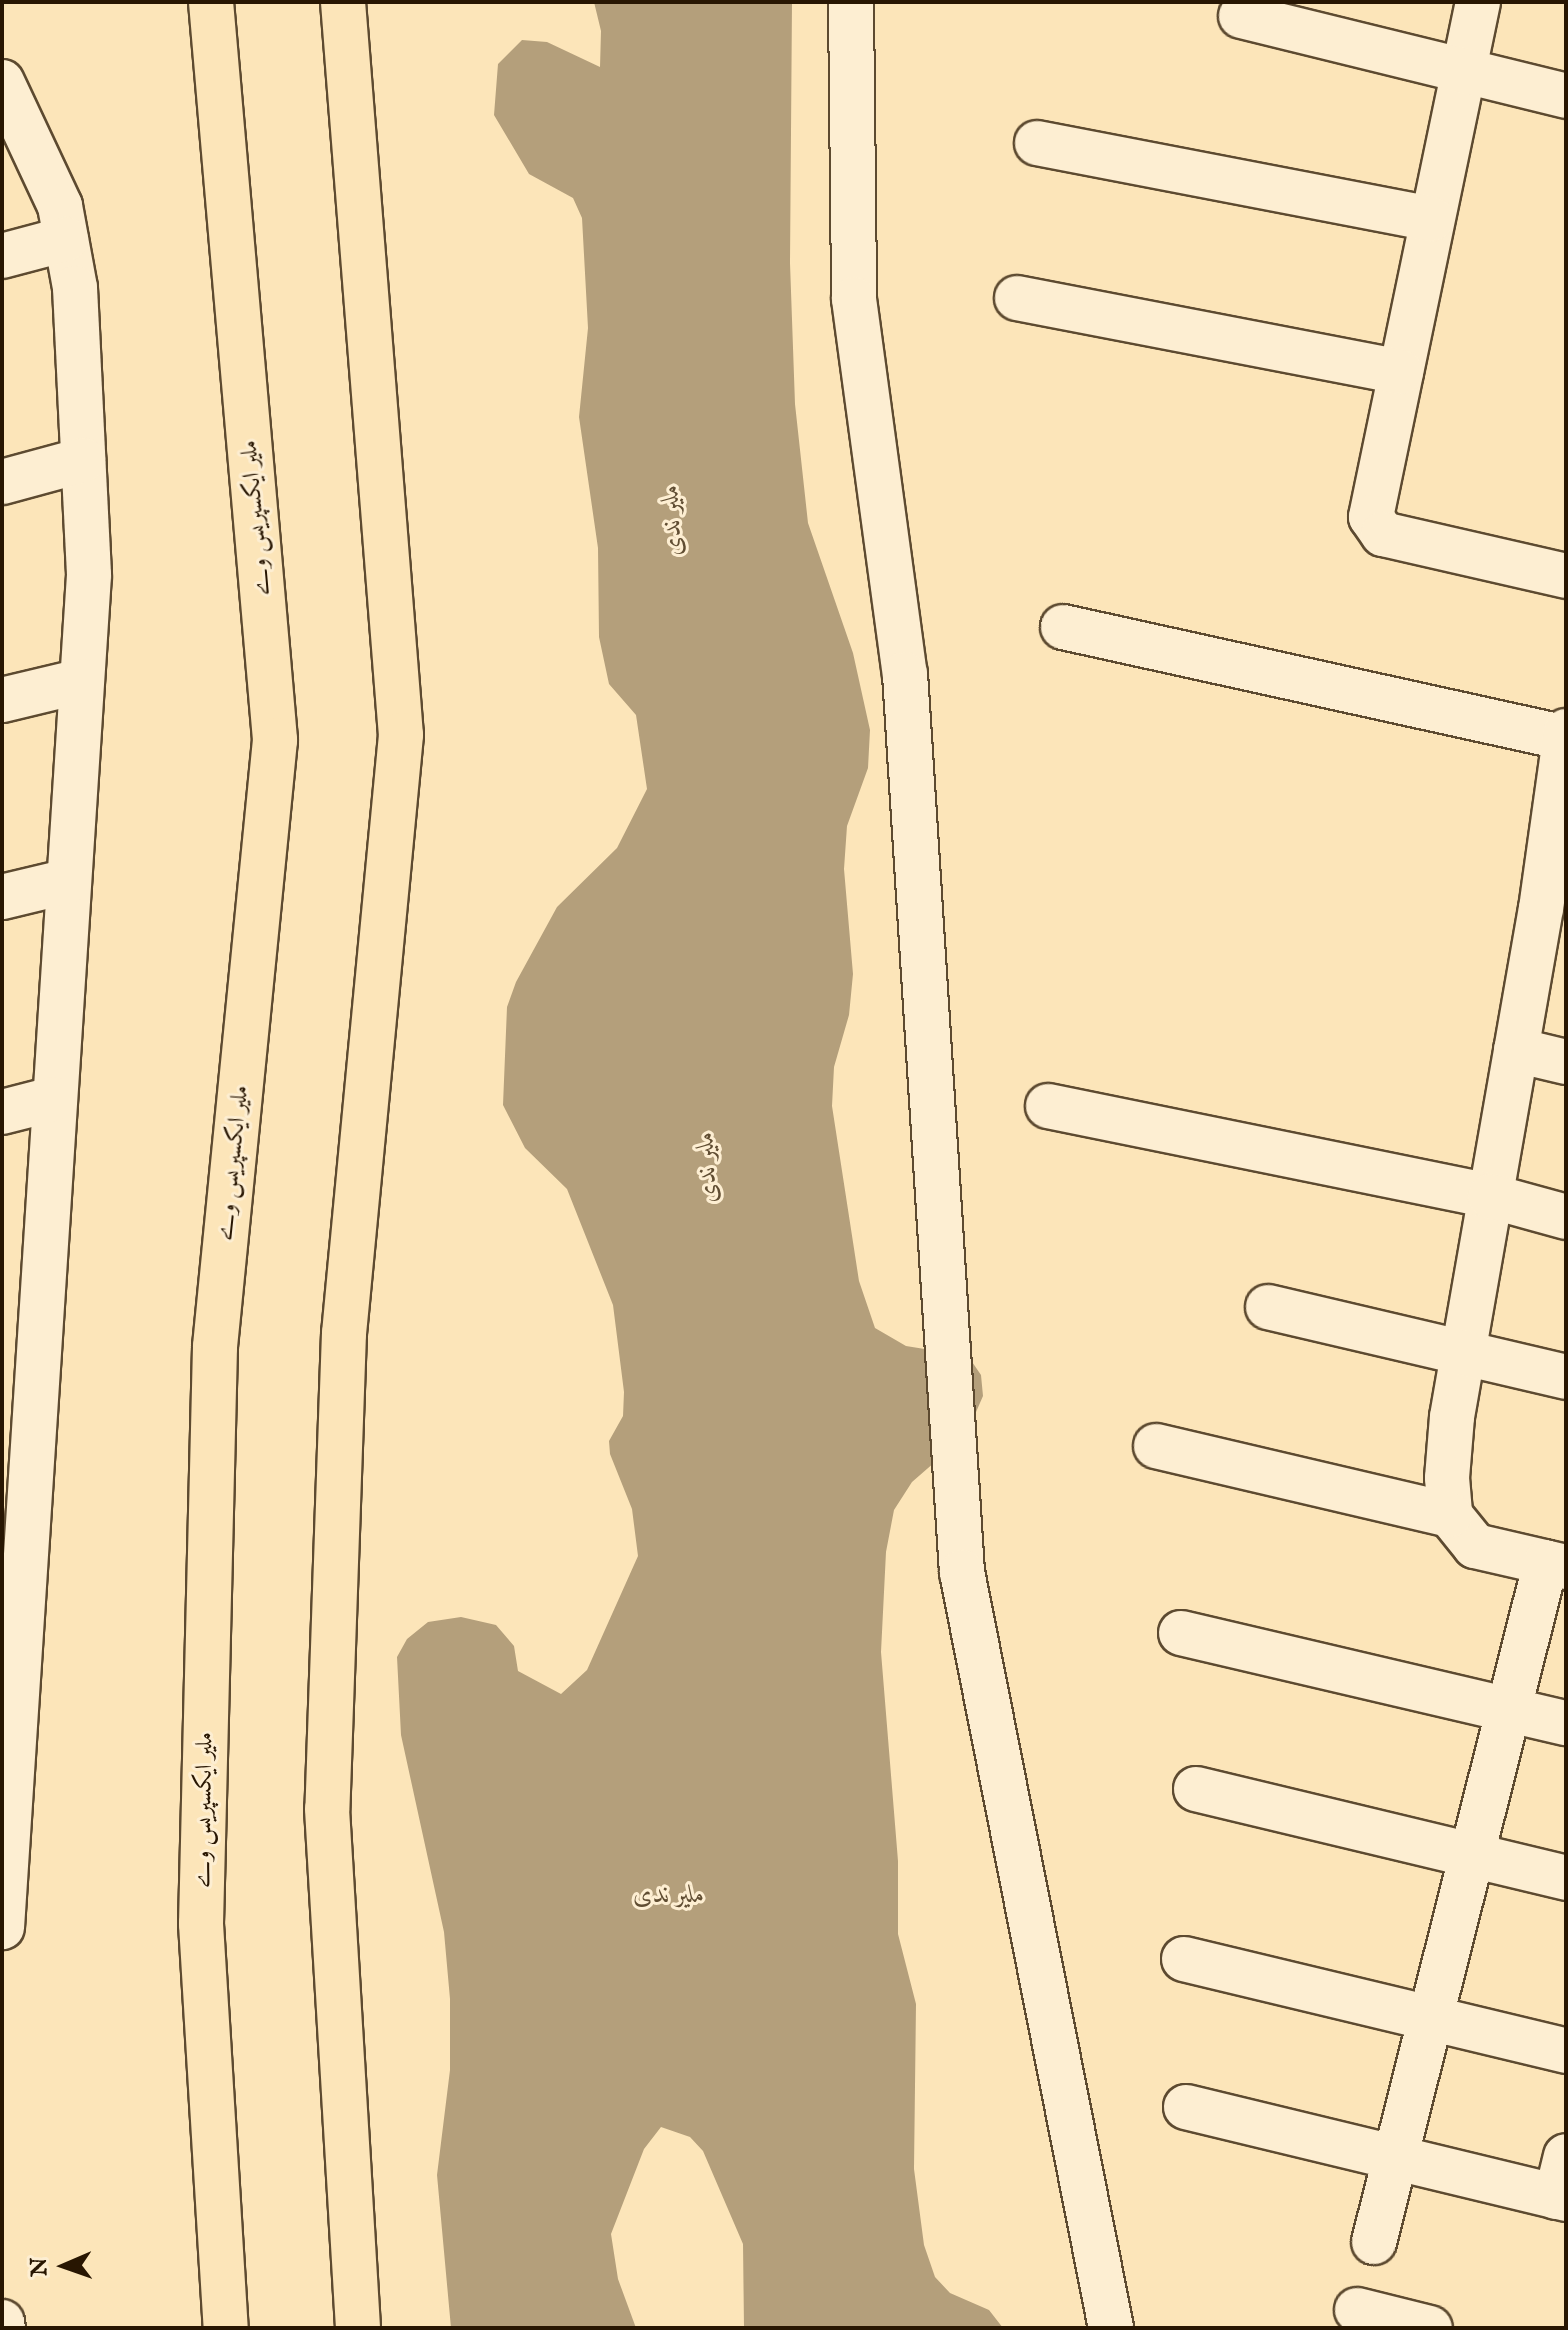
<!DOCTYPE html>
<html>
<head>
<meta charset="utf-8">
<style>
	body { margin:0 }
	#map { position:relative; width:1568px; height:2330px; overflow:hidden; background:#fce5b9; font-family:"IM FELL English",Amiri,serif }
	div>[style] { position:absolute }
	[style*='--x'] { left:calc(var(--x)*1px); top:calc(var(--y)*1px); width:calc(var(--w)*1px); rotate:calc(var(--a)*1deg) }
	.water>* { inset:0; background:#b49f7b }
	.roads { filter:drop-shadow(2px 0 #5d4a30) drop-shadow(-2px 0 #5d4a30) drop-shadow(0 2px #5d4a30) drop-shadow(0 -2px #5d4a30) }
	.street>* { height:44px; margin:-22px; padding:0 22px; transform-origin:22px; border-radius:22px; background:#fdeed2 }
	.highway>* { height:44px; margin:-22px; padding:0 22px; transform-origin:22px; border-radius:22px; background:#fce5b9 }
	span { translate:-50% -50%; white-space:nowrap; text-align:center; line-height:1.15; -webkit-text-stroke:6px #fdeed2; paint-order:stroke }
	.street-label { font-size:24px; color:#281602 }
	.water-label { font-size:26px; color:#604d32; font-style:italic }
	.frame { position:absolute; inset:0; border:4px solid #281602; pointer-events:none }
	.north { position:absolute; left:24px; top:2226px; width:80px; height:80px; -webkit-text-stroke:6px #fdeed2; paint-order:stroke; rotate:268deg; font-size:22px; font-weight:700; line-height:32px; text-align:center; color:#281602 }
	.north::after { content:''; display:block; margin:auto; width:28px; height:36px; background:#281602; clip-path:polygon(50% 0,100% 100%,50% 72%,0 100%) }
</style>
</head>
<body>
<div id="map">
	<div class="water">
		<div style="clip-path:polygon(594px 2px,792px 2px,790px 263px,795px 404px,808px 523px,853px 653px,870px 730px,868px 768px,847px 826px,844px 869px,853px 974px,849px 1015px,834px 1067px,832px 1106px,859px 1281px,875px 1328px,906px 1346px,968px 1356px,981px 1375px,983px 1396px,966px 1435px,912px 1482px,894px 1510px,886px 1552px,881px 1652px,898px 1861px,898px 1934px,916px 2004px,914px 2169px,924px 2245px,935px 2277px,950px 2293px,989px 2310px,1003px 2328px,744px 2328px,743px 2244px,703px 2151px,690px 2137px,661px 2127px,644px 2149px,611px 2234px,618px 2279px,636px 2328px,451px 2328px,437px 2175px,450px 2070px,450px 1999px,444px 1932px,401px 1735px,397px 1657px,407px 1639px,428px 1622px,461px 1617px,496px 1625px,514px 1646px,518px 1671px,561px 1694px,587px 1670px,638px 1556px,632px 1509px,610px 1454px,609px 1441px,623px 1416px,624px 1392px,613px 1305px,567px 1189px,525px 1148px,503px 1105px,507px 1007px,516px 982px,557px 907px,617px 848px,647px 789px,636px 715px,609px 684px,599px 637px,598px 548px,579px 417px,588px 328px,582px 218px,573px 198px,529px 174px,494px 115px,498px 64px,522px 40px,547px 42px,600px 67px,601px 31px)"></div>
	</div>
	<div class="roads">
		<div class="street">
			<div style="--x:851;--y:2;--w:297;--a:89.4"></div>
			<div style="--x:854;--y:299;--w:378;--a:82.3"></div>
			<div style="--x:905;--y:674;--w:900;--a:86.37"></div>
			<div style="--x:962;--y:1572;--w:771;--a:78.85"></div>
			<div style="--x:1478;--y:2;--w:526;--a:101.74"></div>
			<div style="--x:1371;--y:517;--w:21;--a:55"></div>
			<div style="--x:1383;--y:534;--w:188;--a:12.9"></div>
			<div style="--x:1241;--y:16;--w:335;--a:13.8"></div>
			<div style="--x:2;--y:82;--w:137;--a:64.9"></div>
			<div style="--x:60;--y:206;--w:83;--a:79.6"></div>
			<div style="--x:75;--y:288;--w:287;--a:87.2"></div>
			<div style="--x:89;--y:575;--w:1355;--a:93.68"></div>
			<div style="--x:1037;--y:143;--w:402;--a:10.9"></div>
			<div style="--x:2;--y:256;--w:66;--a:-14.9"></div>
			<div style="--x:1017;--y:298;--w:391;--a:10.9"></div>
			<div style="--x:2;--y:482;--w:84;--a:-15.2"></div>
			<div style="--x:1063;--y:627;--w:515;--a:12.44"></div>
			<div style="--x:2;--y:700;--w:81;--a:-13.5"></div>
			<div style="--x:1566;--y:731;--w:179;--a:98"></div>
			<div style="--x:1541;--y:908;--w:517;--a:99.92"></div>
			<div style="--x:1452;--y:1417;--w:61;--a:94.7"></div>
			<div style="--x:1447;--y:1478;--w:37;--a:85"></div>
			<div style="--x:1450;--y:1515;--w:40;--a:51"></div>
			<div style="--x:1475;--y:1546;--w:93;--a:13"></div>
			<div style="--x:2;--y:897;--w:68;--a:-13.6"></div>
			<div style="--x:1516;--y:1050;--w:51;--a:13.5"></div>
			<div style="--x:1048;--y:1106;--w:451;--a:11.5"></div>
			<div style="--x:1490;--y:1196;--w:79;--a:15.4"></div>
			<div style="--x:2;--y:1112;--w:53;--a:-14.3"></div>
			<div style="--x:1268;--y:1307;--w:306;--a:13.2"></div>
			<div style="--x:1156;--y:1446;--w:302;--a:13.2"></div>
			<div style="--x:1181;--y:1633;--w:395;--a:13.2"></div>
			<div style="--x:1196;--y:1789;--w:381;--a:13.5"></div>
			<div style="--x:1184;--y:1959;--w:393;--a:13.5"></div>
			<div style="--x:1186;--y:2107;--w:391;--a:13.6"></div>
			<div style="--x:1556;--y:2197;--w:42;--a:-76.3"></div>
			<div style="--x:1374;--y:2242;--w:701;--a:-75.81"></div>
			<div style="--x:1357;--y:2310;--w:75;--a:13.9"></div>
			<div style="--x:2;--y:2322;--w:6;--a:81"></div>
		</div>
		<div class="highway">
			<div style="--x:211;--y:2;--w:741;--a:85.04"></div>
			<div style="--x:275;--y:740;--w:610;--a:95.65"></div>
			<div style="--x:215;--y:1347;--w:577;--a:91.39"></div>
			<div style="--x:201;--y:1924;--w:405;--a:86.5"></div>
			<div style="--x:343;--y:2;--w:735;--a:85.48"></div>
			<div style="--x:401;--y:735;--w:601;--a:95.44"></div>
			<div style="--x:344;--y:1333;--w:476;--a:92"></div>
			<div style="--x:327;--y:1809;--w:520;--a:86.58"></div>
		</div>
	</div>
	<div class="street-label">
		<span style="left:256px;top:518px;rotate:-95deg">ملیر ایکسپریس وے</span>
		<span style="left:233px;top:1163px;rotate:-84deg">ملیر ایکسپریس وے</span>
		<span style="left:204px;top:1810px;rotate:-89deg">ملیر ایکسپریس وے</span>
	</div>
	<div class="water-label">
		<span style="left:672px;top:520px;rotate:-93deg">ملیر ندی</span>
		<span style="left:707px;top:1167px;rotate:-93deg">ملیر ندی</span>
		<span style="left:669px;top:1895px">ملیر ندی</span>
	</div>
	<div class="frame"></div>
	<div class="north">N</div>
</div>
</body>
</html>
